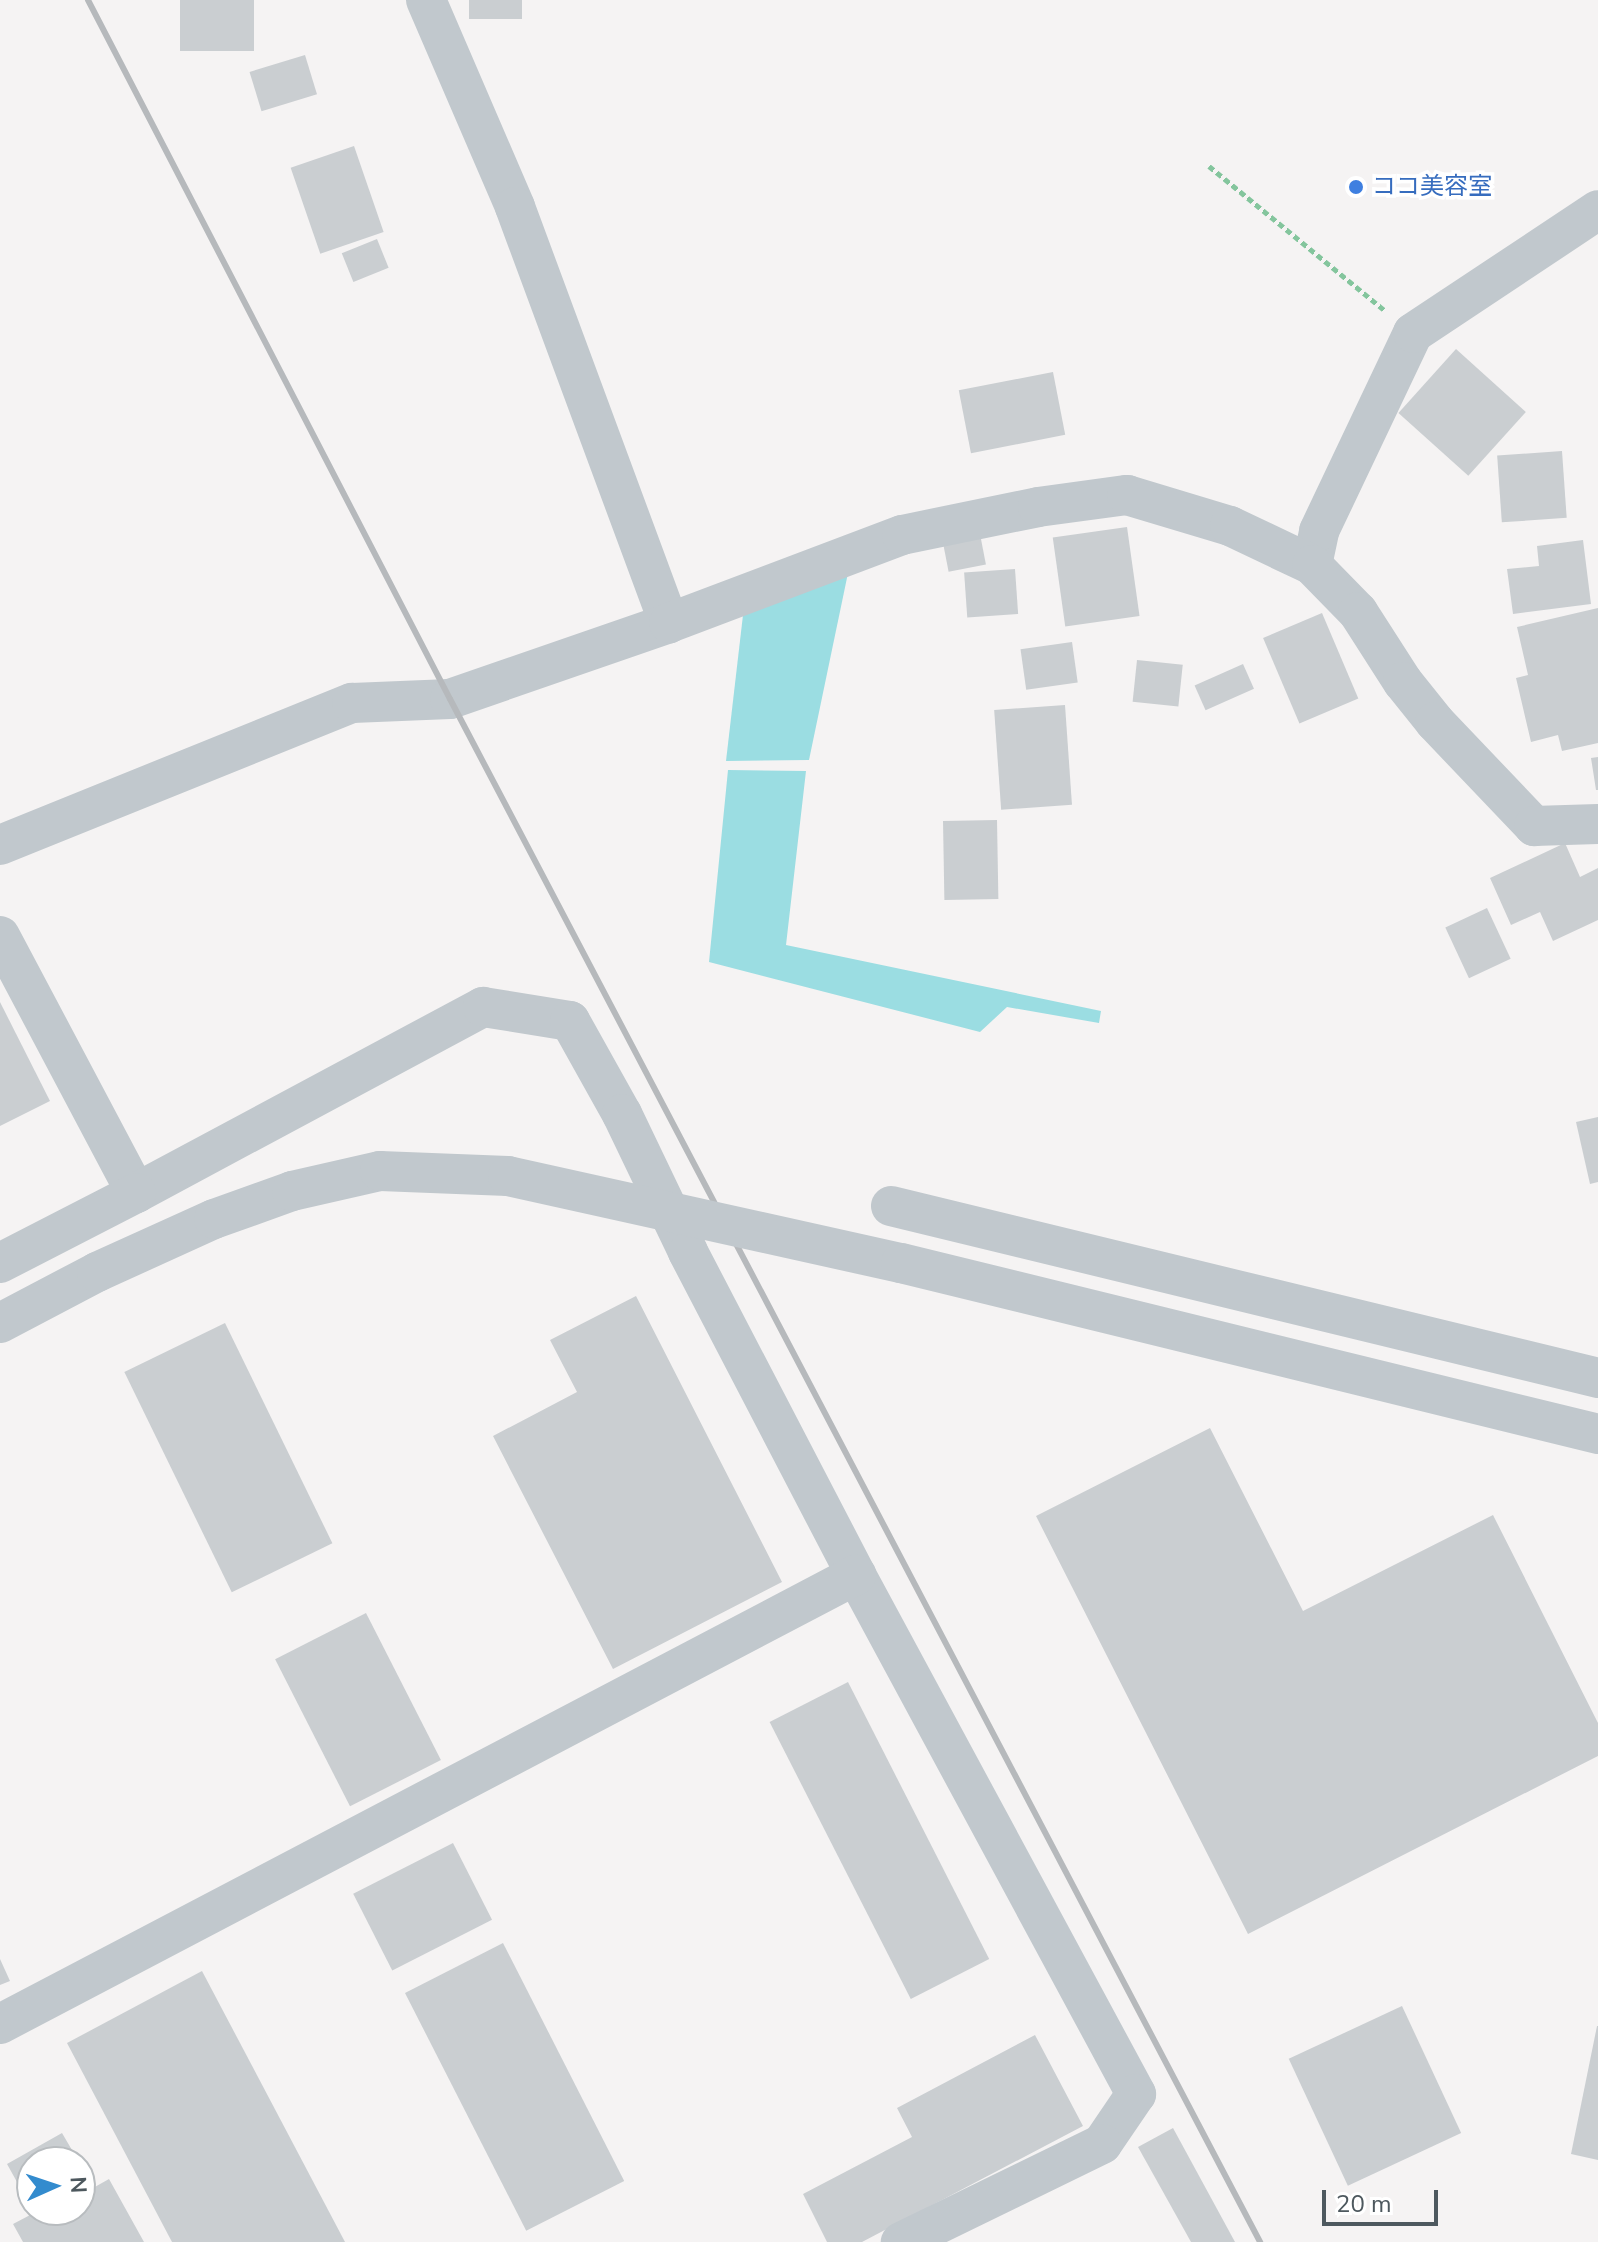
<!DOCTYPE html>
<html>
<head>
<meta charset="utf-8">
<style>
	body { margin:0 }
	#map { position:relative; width:1598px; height:2242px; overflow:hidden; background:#f5f3f3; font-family:"Nunito Sans","Noto Sans JP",sans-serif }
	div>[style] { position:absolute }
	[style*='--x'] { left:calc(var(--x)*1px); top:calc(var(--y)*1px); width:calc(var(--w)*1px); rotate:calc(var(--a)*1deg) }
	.water>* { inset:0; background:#9bdde2 }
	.building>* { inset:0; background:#caced1; transform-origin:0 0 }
	.path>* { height:5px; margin-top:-2.5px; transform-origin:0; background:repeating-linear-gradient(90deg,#84c59d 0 6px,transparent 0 10px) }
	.minor>* { height:40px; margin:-20px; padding:0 20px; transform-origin:20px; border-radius:20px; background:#c1c8cd }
	.rail>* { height:6px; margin:-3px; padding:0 3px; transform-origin:3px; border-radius:3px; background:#b6b9bc }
	.minor-bridge>* { height:40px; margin:-20px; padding:0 20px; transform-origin:20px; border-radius:20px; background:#c1c8cd }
	.dots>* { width:22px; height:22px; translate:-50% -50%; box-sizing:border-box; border:4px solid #fff; border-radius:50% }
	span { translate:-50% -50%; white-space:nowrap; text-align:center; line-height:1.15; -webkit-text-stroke:7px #fff; paint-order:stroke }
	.shop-label { font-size:24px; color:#366cbe }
	.left { translate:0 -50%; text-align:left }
	.north { position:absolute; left:16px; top:2146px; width:80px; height:80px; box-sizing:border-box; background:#fff; border:2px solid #b8bcbf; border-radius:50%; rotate:87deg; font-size:22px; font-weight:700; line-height:32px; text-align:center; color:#4d585e }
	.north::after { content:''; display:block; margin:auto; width:28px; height:36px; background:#338bce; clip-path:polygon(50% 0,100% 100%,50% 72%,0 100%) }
	.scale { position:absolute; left:1322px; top:2190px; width:116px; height:36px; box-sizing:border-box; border:4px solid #4d585e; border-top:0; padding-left:10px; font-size:24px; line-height:28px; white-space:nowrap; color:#4d585e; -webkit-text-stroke:6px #fff; paint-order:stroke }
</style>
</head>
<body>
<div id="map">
	<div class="water">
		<div style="clip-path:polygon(848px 573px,809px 760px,726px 761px,743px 615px)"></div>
		<div style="clip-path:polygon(728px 770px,806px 771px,786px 945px,1101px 1011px,1099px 1023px,1007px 1007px,980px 1032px,709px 962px)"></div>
	</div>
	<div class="building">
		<div style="left:180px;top:0;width:74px;height:51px"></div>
		<div style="left:469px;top:0;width:53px;height:19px"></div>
		<div style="left:305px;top:55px;width:41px;height:58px;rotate:73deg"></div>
		<div style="left:354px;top:146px;width:91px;height:67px;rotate:71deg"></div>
		<div style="left:377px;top:239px;width:31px;height:38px;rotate:68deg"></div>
		<div style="left:1456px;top:349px;width:94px;height:86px;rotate:42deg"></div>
		<div style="left:1053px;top:372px;width:64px;height:96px;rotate:79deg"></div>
		<div style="left:1562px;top:451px;width:67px;height:65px;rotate:86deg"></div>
		<div style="left:1127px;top:527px;width:90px;height:75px;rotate:82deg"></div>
		<div style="left:980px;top:534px;width:31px;height:38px;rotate:79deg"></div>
		<div style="clip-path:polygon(1583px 540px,1591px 604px,1513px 614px,1507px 569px,1539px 566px,1537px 546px)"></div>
		<div style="left:1015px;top:569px;width:45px;height:51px;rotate:86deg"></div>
		<div style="clip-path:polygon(1598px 608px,1598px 743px,1562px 751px,1558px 735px,1531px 742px,1516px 678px,1528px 675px,1517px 627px)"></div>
		<div style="left:1322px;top:613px;width:93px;height:64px;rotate:67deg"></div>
		<div style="left:1072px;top:642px;width:41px;height:52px;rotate:82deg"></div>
		<div style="left:1137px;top:660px;width:46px;height:42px;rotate:6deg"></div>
		<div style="left:1243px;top:664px;width:27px;height:53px;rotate:66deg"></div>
		<div style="left:1065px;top:705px;width:100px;height:71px;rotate:86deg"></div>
		<div style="clip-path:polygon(1598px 757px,1598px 790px,1596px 790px,1591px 758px)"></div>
		<div style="left:997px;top:820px;width:79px;height:54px;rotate:89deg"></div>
		<div style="clip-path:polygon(1565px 843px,1580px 877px,1598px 868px,1598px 920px,1553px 941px,1540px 912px,1511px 925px,1490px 878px)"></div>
		<div style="left:1487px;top:908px;width:56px;height:46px;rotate:65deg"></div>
		<div style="clip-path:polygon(0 1002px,50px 1101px,0 1126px)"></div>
		<div style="clip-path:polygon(1598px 1117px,1598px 1182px,1590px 1184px,1576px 1122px)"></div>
		<div style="clip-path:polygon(636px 1296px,782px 1582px,613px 1669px,493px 1436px,577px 1392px,550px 1340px)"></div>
		<div style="left:225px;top:1323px;width:245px;height:112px;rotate:64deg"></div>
		<div style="clip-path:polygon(1210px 1428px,1303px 1611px,1493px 1515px,1598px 1723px,1598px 1756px,1248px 1934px,1036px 1516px)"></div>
		<div style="left:366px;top:1613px;width:165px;height:102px;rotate:63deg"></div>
		<div style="left:848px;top:1682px;width:311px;height:88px;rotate:63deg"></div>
		<div style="left:453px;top:1843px;width:86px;height:112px;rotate:63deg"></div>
		<div style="left:503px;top:1943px;width:267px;height:110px;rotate:63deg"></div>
		<div style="clip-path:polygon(0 1959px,10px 1981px,0 1985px)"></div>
		<div style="clip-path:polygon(202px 1971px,345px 2242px,172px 2242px,67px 2043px)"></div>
		<div style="left:1402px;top:2006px;width:140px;height:125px;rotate:65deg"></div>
		<div style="clip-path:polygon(1597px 2026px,1598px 2026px,1598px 2160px,1571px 2154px)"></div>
		<div style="clip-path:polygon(1035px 2035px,1083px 2126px,862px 2242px,827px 2242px,803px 2194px,912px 2137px,897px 2108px)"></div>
		<div style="clip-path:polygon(1173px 2128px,1235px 2242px,1191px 2242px,1138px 2147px)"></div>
		<div style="clip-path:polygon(62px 2133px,79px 2162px,32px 2162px,32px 2209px,7px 2164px)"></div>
		<div style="clip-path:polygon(80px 2164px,93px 2188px,109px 2179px,144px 2242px,23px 2242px,13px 2224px,34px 2213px,32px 2210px,80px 2210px)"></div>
	</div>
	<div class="path">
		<div style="--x:1209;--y:166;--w:227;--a:39.4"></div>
	</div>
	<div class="minor">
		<div style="--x:426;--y:0;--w:225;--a:66.7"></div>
		<div style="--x:515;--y:207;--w:444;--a:69.7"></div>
		<div style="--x:1312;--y:565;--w:35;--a:-78"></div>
		<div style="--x:1319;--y:531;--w:219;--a:-64.6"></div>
		<div style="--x:1413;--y:333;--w:222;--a:-33.6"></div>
		<div style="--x:0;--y:845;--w:380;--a:-22"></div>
		<div style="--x:352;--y:703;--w:98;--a:-2.3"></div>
		<div style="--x:450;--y:699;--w:232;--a:-19.1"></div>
		<div style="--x:669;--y:623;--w:249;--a:-20.7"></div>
		<div style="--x:902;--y:535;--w:139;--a:-11.6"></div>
		<div style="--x:1038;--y:507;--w:90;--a:-7.7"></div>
		<div style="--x:1127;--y:495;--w:108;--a:16.8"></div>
		<div style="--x:1230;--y:526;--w:91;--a:25.4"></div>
		<div style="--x:1312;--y:565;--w:66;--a:45.6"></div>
		<div style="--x:1358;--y:612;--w:83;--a:57.3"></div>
		<div style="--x:1403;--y:682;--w:51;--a:51.3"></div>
		<div style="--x:1435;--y:722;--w:144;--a:46.4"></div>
		<div style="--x:1534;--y:826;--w:64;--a:-1.8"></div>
		<div style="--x:0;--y:936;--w:291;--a:62.1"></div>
		<div style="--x:136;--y:1193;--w:394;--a:-28.2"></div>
		<div style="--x:483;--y:1007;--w:88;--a:9.1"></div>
		<div style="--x:570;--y:1021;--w:107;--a:60.8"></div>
		<div style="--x:622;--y:1114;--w:153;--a:64.4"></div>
		<div style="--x:688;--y:1252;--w:364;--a:62.5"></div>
		<div style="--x:856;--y:1575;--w:590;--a:61.65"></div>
		<div style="--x:1136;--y:2094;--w:60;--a:124.2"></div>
		<div style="--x:1102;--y:2144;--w:224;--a:154"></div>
		<div style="--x:891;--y:1206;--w:728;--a:13.67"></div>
		<div style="--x:0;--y:1263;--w:153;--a:-27.2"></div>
		<div style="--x:0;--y:2024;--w:967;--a:-27.68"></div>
	</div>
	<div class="rail">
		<div style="--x:88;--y:0;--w:787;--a:62.62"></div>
		<div style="--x:450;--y:699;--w:1743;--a:62.3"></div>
	</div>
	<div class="minor-bridge">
		<div style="--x:0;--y:1323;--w:110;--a:-27.7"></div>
		<div style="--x:97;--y:1272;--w:128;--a:-24.4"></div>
		<div style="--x:214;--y:1219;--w:83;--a:-19.7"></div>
		<div style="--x:292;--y:1191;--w:90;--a:-12.8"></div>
		<div style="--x:380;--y:1171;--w:128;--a:2.2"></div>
		<div style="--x:508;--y:1176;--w:403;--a:12.5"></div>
		<div style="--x:901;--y:1263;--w:718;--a:13.78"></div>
	</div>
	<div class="dots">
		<div style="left:1356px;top:187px;background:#3f7fe0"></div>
	</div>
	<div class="shop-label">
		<span class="left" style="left:1372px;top:187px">ココ美容室</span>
	</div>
	<div class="north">N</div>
	<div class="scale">20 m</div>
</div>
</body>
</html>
